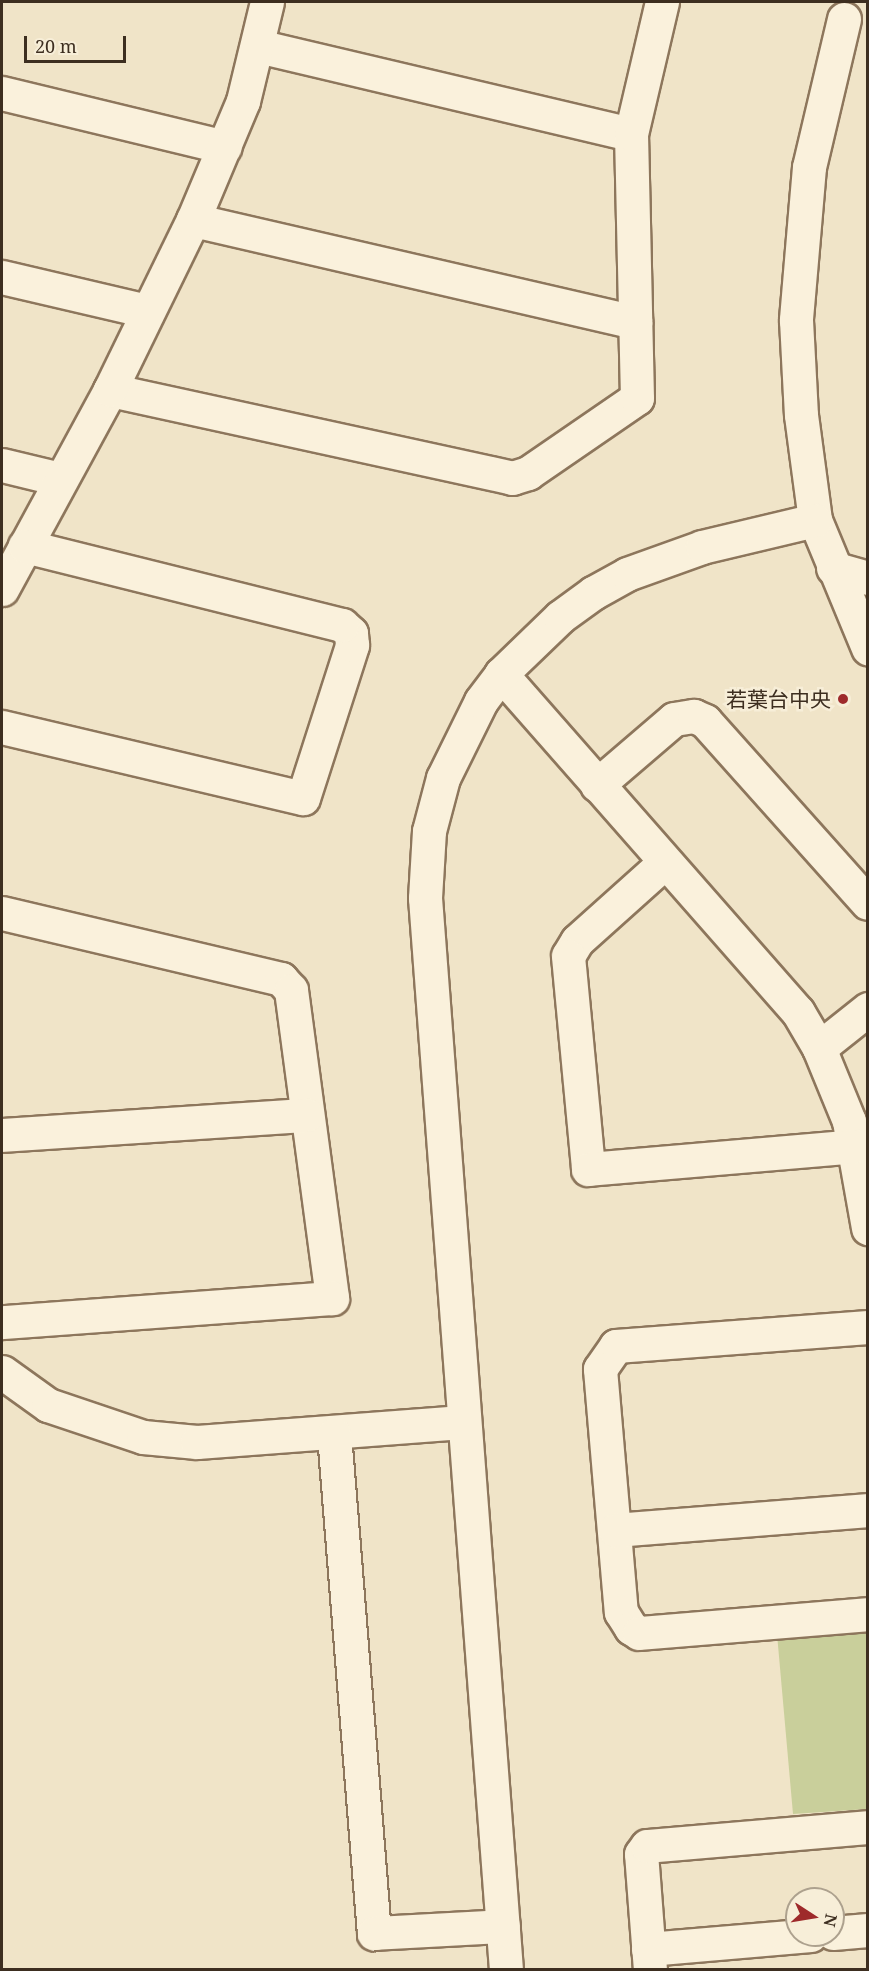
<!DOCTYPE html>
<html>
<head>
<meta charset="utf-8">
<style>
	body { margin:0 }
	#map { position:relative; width:869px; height:1971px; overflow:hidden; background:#f0e4c8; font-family:"Noto Serif","Noto Sans JP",serif }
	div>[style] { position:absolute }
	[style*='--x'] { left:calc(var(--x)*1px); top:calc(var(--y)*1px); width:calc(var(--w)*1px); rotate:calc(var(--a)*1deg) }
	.green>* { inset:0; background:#c9cf9b }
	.roads { filter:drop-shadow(2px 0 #8d765c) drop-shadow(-2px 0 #8d765c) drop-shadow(0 2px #8d765c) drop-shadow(0 -2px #8d765c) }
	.minor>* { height:33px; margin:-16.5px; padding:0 16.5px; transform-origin:16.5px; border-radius:16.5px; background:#faf1dc }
	.dots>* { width:16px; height:16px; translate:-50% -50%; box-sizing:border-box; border:3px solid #f7eed8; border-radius:50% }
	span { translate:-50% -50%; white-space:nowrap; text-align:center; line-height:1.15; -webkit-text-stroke:5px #f7eed8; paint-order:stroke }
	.poi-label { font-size:21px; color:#3d2e20 }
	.right { translate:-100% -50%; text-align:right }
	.frame { position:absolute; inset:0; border:3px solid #3d2e20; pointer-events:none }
	.north { position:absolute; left:785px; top:1887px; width:60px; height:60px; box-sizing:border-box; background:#f7eed8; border:2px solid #ada18e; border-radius:50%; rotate:102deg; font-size:16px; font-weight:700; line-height:24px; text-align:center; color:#3d2e20 }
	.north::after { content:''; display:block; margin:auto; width:21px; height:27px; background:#9e2a2b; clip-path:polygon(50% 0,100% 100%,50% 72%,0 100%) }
	.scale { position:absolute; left:24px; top:36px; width:102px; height:27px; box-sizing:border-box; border:3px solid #3d2e20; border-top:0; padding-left:8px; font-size:18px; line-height:21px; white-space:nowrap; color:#3d2e20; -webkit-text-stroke:4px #f7eed8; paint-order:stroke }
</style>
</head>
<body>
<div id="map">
	<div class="green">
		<div style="clip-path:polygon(867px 1627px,867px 1809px,793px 1814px,777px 1634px)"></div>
	</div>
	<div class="roads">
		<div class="minor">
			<div style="--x:844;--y:19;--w:152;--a:103.3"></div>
			<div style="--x:809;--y:167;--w:154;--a:94.9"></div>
			<div style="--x:796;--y:320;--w:95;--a:87"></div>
			<div style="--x:801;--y:415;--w:106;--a:82.4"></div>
			<div style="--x:815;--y:520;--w:139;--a:67.5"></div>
			<div style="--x:258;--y:46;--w:383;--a:13.3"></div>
			<div style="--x:2;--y:93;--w:229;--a:13.6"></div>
			<div style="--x:193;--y:220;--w:454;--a:13"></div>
			<div style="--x:2;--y:277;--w:149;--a:13.2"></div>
			<div style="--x:110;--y:390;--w:412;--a:12.3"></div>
			<div style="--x:512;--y:478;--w:17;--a:-17"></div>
			<div style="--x:528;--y:473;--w:132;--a:-34.5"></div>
			<div style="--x:637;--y:398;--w:264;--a:-91.3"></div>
			<div style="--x:631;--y:134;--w:136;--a:-76.8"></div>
			<div style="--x:2;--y:465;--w:60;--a:13.6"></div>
			<div style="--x:833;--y:568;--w:36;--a:16"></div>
			<div style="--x:2;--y:589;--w:226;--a:-61.5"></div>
			<div style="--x:110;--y:390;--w:189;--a:-64"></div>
			<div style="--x:193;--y:220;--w:129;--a:-67.2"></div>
			<div style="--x:243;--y:101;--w:102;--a:-76.4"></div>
			<div style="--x:501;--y:674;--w:450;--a:48.7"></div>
			<div style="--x:798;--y:1012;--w:42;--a:59.7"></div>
			<div style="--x:819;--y:1048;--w:79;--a:67.7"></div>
			<div style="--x:849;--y:1121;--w:109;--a:79.9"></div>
			<div style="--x:2;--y:727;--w:309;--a:13.3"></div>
			<div style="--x:303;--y:798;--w:161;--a:-72.2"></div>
			<div style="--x:352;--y:645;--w:12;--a:-95"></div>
			<div style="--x:351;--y:633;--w:12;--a:-138"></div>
			<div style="--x:342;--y:625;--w:327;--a:-166"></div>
			<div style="--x:597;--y:785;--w:101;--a:-40.6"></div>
			<div style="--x:674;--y:719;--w:20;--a:-9"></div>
			<div style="--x:694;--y:716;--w:12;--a:24"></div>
			<div style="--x:705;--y:721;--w:244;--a:48.2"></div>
			<div style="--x:665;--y:862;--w:118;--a:138.1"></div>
			<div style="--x:577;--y:941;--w:17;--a:121"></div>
			<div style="--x:568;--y:956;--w:214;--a:84.6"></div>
			<div style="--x:588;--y:1169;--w:268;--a:-4.9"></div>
			<div style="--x:2;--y:913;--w:287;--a:13.3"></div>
			<div style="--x:281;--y:979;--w:15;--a:48"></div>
			<div style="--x:291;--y:990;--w:311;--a:82.4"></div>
			<div style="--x:332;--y:1298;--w:331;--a:175.8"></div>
			<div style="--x:819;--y:1048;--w:63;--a:-38.5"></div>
			<div style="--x:2;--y:1135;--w:305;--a:-3.8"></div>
			<div style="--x:868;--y:1327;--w:253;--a:175.7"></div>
			<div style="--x:616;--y:1346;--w:28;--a:125"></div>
			<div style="--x:600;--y:1369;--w:244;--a:85.1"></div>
			<div style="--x:621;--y:1612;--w:19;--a:58"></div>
			<div style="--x:631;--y:1628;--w:9;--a:32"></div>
			<div style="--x:639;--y:1633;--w:230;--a:-4.7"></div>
			<div style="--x:2;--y:1372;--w:57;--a:35.7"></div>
			<div style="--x:48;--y:1405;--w:100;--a:18.6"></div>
			<div style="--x:143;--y:1437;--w:54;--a:5.3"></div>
			<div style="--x:197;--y:1442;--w:266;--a:-4.3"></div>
			<div style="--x:334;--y:1434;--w:501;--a:85.42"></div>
			<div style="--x:374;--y:1933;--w:129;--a:-3.1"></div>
			<div style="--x:615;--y:1530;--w:254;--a:-4.5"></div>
			<div style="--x:833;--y:1933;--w:35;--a:-5"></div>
			<div style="--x:648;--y:1949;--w:163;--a:-4.9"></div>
			<div style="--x:506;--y:1970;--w:1075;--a:-94.32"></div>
			<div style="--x:425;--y:898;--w:67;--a:-86.6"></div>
			<div style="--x:429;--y:831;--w:55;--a:-75.2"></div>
			<div style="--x:443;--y:778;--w:86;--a:-63.7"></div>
			<div style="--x:481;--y:701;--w:34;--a:-53"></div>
			<div style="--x:501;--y:674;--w:82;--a:-44"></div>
			<div style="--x:560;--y:617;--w:41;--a:-36"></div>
			<div style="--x:593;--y:593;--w:39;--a:-29"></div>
			<div style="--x:627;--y:574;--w:80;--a:-19.8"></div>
			<div style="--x:702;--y:547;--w:116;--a:-13.4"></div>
			<div style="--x:650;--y:1970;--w:116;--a:-94.4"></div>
			<div style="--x:641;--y:1854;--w:10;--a:-53"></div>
			<div style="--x:647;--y:1846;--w:222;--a:-4.9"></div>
		</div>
	</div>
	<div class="dots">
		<div style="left:843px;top:699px;background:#9e2a2b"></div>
	</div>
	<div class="poi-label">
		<span class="right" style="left:831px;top:699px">若葉台中央</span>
	</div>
	<div class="frame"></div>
	<div class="north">N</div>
	<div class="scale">20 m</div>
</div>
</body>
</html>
